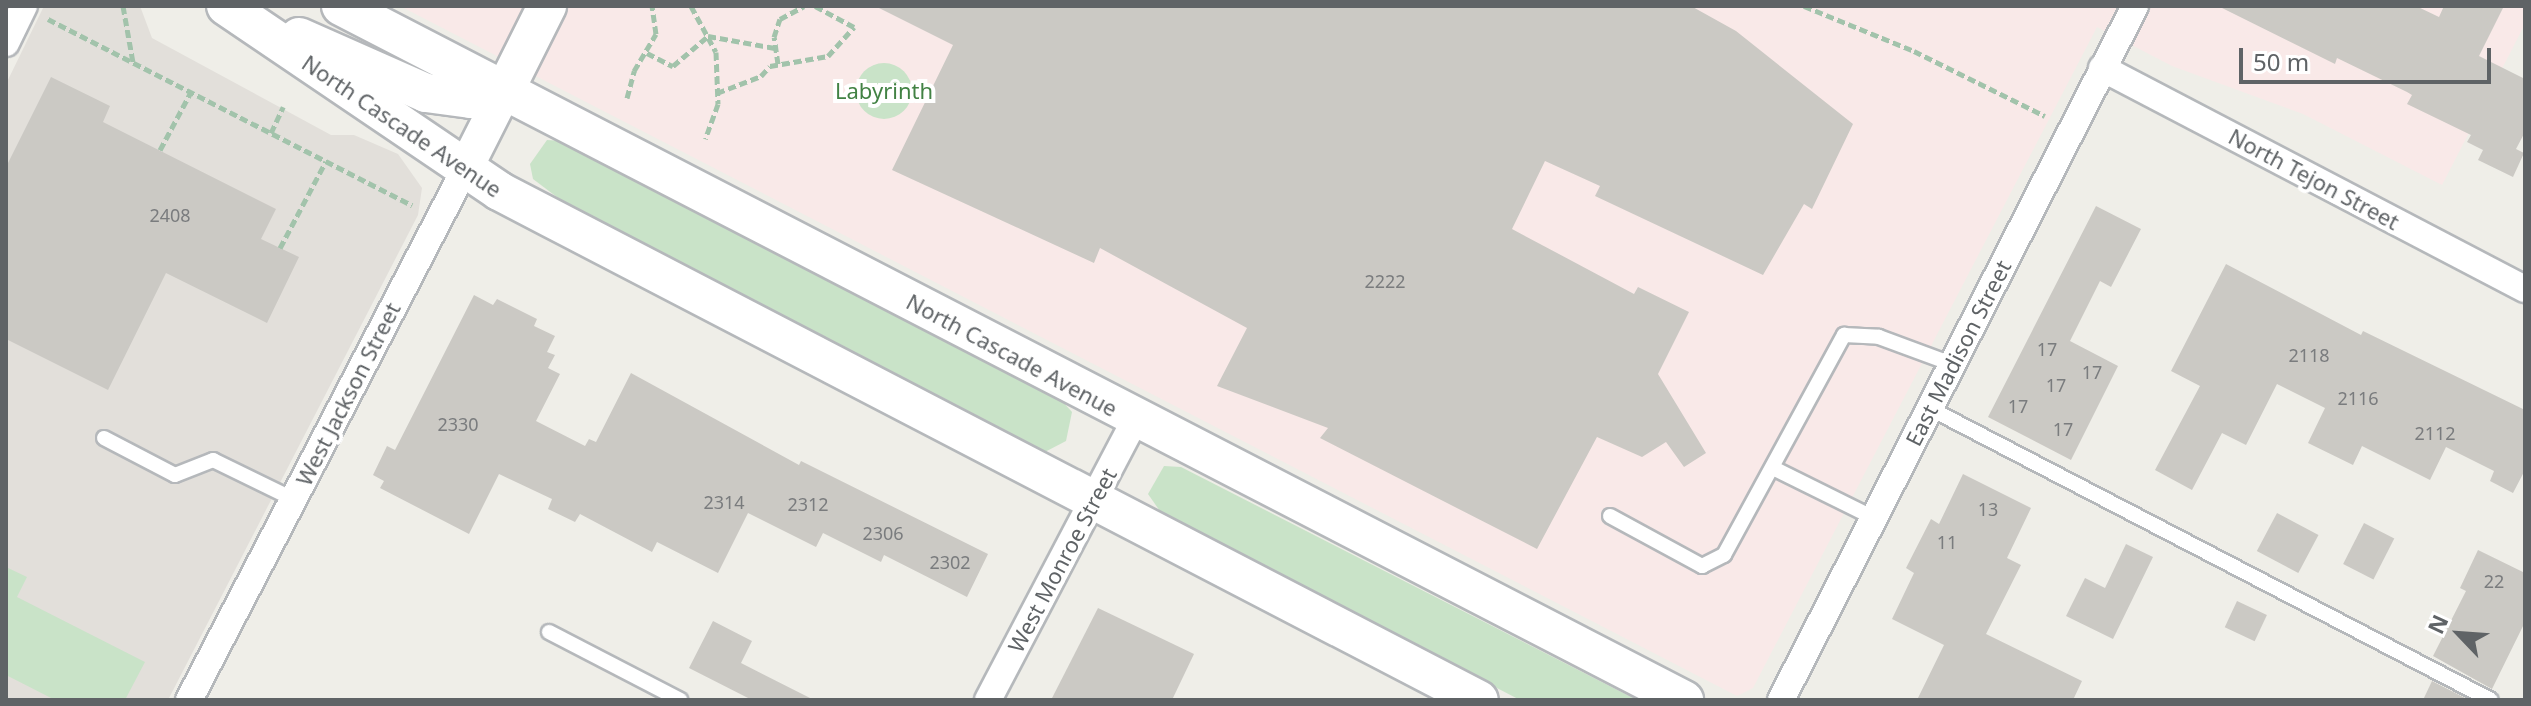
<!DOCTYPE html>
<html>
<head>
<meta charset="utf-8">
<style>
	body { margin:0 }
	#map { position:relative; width:2531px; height:706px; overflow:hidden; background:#efeee8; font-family:"Noto Sans",sans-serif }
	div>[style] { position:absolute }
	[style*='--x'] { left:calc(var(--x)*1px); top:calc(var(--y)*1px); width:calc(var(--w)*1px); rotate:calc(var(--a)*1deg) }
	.education>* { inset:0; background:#e2dfda }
	.medical>* { inset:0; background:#f9e9e8 }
	.green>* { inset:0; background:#c9e3c8 }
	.round { border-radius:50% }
	.building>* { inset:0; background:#cbc9c4; transform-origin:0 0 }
	.path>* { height:5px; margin-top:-2.5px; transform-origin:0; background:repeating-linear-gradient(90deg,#a2c3ab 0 8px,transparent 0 12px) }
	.roads { filter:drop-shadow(2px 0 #b5b8bb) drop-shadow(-2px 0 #b5b8bb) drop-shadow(0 2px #b5b8bb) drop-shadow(0 -2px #b5b8bb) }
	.service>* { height:14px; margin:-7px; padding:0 7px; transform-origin:7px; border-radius:7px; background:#fff }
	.minor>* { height:26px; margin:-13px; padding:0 13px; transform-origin:13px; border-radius:13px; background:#fff }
	.tertiary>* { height:34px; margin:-17px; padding:0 17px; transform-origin:17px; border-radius:17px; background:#fff }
	.secondary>* { height:38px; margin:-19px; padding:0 19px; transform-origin:19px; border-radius:19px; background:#fff }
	span { translate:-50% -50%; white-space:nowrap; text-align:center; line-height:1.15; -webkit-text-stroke:8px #fff; paint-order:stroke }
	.number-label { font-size:18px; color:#7a7c7e }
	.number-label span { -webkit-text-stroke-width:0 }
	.park-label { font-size:22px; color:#428244 }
	.street-label { font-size:22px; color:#5f6366 }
	.frame { position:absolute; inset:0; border:8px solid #5f6366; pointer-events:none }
	.north { position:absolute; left:2419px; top:594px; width:80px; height:80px; -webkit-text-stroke:6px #fff; paint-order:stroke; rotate:295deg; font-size:22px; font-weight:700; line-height:32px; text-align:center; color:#5f6366 }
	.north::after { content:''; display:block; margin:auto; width:28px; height:36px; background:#5f6366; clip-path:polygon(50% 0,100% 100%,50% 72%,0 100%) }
	.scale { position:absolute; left:2239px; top:48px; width:252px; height:36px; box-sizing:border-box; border:4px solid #5f6366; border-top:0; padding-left:10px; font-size:24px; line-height:28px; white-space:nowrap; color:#5f6366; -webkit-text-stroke:6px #fff; paint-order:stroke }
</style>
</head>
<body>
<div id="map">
	<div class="education">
		<div style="clip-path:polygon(44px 6px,140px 6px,152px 38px,331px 135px,354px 135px,398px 154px,422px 188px,418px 215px,168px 700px,6px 700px,6px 84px)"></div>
	</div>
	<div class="medical">
		<div style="clip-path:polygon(400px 6px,2525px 6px,2525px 24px,2442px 185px,2303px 114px,2172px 66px,2097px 27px,1753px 688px,1737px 696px)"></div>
	</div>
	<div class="green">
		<div class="round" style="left:856px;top:63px;width:56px;height:56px"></div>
		<div style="clip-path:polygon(547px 140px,562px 141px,1063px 402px,1072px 412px,1066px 441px,1041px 454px,578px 213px,533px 179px,530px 164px)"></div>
		<div style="clip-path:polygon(1164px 466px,1181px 467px,1637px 700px,1520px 700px,1162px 514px,1148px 494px)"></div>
		<div style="clip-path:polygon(6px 567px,27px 577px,17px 597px,145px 662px,125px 700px,55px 700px,6px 675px)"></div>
	</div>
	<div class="building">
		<div style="clip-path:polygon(875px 6px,1691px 6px,1736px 31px,1853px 124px,1812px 209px,1804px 204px,1763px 275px,1595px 196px,1600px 186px,1545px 161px,1512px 229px,1634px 294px,1638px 287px,1689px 312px,1658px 374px,1706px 453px,1684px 467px,1666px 442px,1642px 457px,1597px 437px,1537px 549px,1320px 438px,1328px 428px,1217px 386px,1247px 328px,1100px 248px,1094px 263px,892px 170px,953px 45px)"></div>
		<div style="clip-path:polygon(2218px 6px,2416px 6px,2439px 17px,2444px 6px,2504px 6px,2479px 56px,2525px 79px,2525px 132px,2516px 149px,2524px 153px,2513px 177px,2478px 160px,2483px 150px,2467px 142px,2471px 135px,2407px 104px,2412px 95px,2407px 92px,2337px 58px,2335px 64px)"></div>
		<div style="clip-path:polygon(51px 77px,110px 106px,103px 122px,276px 209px,261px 239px,299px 257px,267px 323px,166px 273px,108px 390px,6px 339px,6px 167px)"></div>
		<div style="clip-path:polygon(2096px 206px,2141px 229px,2111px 287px,2100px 281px,2070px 341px,2118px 366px,2071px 460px,1988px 417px)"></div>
		<div style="clip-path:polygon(2226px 264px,2361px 335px,2363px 331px,2525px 410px,2525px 470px,2513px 493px,2490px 481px,2494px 471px,2446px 447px,2430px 480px,2362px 446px,2353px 465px,2308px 443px,2325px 408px,2277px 384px,2246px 445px,2222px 433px,2192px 490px,2155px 470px,2200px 386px,2171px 371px)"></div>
		<div style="clip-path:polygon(474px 295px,493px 305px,497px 299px,537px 319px,534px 326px,555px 336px,547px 352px,555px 355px,548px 368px,560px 374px,536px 421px,585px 446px,589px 439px,596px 442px,631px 373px,799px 465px,801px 461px,988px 554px,967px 597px,884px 555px,881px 562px,823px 533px,816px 547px,748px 513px,718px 573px,657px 542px,652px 552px,580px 514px,575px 522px,548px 509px,552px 499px,499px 474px,469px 534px,380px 488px,384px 481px,373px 475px,387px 446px,395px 450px)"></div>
		<div style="clip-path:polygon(1963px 474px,2031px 508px,2007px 558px,2021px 565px,1986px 634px,2082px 681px,2073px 700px,1917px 700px,1944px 645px,1892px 619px,1914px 573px,1906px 568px,1931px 519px,1939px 524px)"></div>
		<div style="left:2277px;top:513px;width:47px;height:43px;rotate:28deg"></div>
		<div style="left:2364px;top:523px;width:34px;height:46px;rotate:27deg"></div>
		<div style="clip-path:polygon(2126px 544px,2153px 557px,2113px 639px,2066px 616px,2085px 578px,2105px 588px)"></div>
		<div style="clip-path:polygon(2478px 550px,2525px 573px,2525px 622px,2492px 689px,2433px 656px,2466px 591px,2460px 588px)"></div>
		<div style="left:2237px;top:601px;width:33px;height:29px;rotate:25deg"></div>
		<div style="clip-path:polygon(1098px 608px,1194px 654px,1172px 700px,1051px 700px)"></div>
		<div style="clip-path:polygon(713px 621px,752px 641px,741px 663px,814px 700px,752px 700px,689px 668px)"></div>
		<div style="clip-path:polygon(2432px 681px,2469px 700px,2423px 700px)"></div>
	</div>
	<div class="path">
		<div style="--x:123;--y:6;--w:57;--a:79.9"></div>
		<div style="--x:691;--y:6;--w:52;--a:61.5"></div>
		<div style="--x:716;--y:52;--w:52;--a:87.8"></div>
		<div style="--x:718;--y:104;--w:37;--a:110"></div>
		<div style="--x:1804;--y:6;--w:119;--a:22.2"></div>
		<div style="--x:1914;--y:51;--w:146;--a:26.4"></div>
		<div style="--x:48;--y:19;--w:409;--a:27.1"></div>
		<div style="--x:647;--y:53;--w:29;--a:27"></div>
		<div style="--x:673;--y:66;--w:46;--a:-40.6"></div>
		<div style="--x:708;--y:36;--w:68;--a:10.2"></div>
		<div style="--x:778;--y:64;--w:27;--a:-98"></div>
		<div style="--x:774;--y:37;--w:19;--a:-72"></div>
		<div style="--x:780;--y:19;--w:27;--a:-28"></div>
		<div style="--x:717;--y:93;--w:47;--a:-21.1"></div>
		<div style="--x:761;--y:76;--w:13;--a:-48"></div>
		<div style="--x:770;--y:66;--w:59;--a:-9.8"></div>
		<div style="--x:828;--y:56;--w:39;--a:-48"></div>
		<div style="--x:854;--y:27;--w:44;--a:-151.7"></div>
		<div style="--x:627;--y:98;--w:28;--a:-75"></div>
		<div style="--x:634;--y:71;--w:43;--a:-59.3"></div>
		<div style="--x:656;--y:34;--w:28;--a:-98"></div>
		<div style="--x:271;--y:133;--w:29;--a:-65"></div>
		<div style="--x:160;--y:150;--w:66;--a:-61.9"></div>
		<div style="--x:280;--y:248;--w:98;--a:-62.1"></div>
	</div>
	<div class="roads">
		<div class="service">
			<div style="--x:1929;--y:408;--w:633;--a:27.46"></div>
			<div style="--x:104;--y:438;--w:80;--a:27.5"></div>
			<div style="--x:175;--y:475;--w:41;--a:-21.5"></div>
			<div style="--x:213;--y:460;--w:89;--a:26"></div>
			<div style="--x:1773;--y:468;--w:113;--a:26.3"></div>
			<div style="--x:1610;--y:516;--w:105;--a:28.5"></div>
			<div style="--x:1702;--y:566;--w:25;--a:-27"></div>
			<div style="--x:1724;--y:555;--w:251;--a:-61.4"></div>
			<div style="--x:1844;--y:335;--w:35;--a:3"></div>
			<div style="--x:1879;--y:337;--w:78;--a:20.3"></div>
			<div style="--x:549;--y:632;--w:148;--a:27.4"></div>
		</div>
		<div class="minor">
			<div style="--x:6;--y:43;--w:41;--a:-64.1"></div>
			<div style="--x:2102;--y:68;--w:477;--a:27.6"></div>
			<div style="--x:189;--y:700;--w:596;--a:-62.53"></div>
			<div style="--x:988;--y:700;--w:316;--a:-62.3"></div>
			<div style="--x:1781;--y:700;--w:779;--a:-62.97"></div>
		</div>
		<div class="tertiary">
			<div style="--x:464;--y:171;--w:93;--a:-63.2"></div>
		</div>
		<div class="secondary">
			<div style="--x:226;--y:6;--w:330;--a:34.1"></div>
			<div style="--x:499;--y:191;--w:1104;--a:27.45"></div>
			<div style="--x:341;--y:6;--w:1512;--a:27.33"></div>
			<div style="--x:299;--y:37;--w:139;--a:23.8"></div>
			<div style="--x:426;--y:93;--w:45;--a:7.6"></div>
			<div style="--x:471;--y:99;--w:37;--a:-17"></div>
			<div style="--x:506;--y:88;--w:92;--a:-63.4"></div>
		</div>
	</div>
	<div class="number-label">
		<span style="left:170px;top:215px">2408</span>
		<span style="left:1385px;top:281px">2222</span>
		<span style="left:2047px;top:349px">17</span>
		<span style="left:2309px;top:355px">2118</span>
		<span style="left:2092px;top:372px">17</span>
		<span style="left:2056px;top:385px">17</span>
		<span style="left:2358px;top:398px">2116</span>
		<span style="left:2018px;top:406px">17</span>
		<span style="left:458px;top:424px">2330</span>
		<span style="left:2063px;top:429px">17</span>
		<span style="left:2435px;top:433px">2112</span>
		<span style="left:724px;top:502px">2314</span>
		<span style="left:808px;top:504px">2312</span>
		<span style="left:1988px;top:509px">13</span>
		<span style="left:883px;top:533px">2306</span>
		<span style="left:1947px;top:542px">11</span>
		<span style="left:950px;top:562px">2302</span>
		<span style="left:2494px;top:581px">22</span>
	</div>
	<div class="park-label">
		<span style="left:884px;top:91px">Labyrinth</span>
	</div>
	<div class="street-label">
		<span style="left:402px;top:126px;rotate:34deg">North Cascade Avenue</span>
		<span style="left:2314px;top:179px;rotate:28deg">North Tejon Street</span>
		<span style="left:1958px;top:353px;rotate:-63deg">East Madison Street</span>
		<span style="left:1012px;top:355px;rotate:28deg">North Cascade Avenue</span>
		<span style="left:348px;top:394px;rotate:-63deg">West Jackson Street</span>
		<span style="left:1062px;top:560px;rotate:-62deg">West Monroe Street</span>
	</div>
	<div class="frame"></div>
	<div class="north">N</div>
	<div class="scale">50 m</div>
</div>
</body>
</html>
